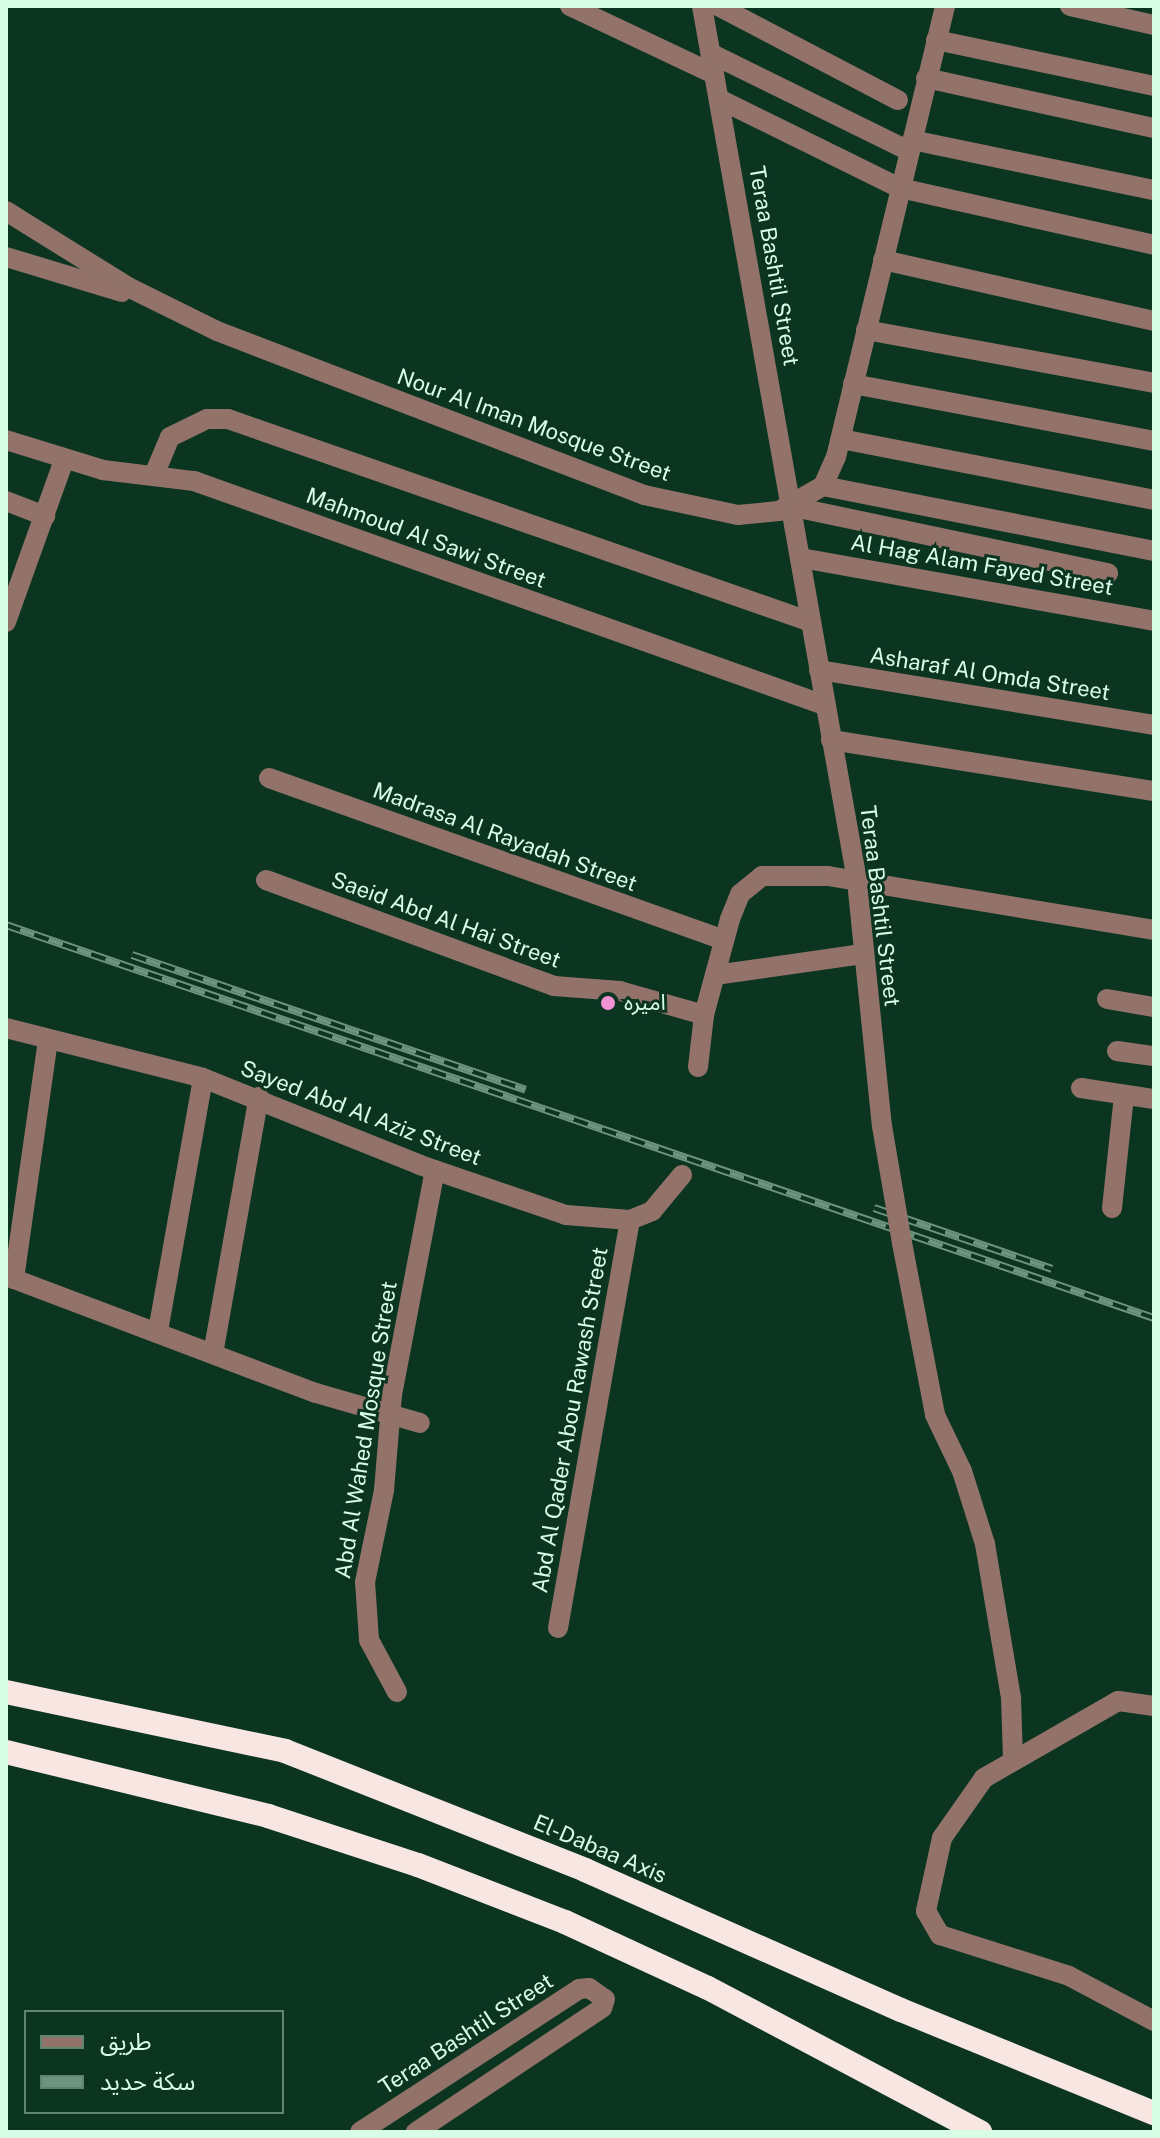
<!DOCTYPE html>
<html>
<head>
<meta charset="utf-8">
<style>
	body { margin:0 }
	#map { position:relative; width:1160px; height:2138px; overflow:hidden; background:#0b3521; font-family:"Public Sans","Noto Sans Arabic",sans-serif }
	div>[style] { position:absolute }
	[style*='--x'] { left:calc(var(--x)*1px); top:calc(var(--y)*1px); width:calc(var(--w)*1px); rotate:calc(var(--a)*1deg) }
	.minor>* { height:20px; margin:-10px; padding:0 10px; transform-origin:10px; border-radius:10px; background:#937369 }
	.highway>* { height:24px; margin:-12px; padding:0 12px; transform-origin:12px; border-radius:12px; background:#f7e6e1 }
	.rail>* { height:8px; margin-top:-4px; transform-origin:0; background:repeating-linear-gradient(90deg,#0b3521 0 15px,#6d947f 0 30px); box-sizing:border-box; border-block:2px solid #6d947f }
	.minor-bridge>* { height:20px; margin:-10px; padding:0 10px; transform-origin:10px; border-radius:10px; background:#937369 }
	.dots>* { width:22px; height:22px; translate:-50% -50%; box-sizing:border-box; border:4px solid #0b3521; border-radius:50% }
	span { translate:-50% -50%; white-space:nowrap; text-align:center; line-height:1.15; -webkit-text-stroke:6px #0b3521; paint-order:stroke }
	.street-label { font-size:22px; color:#d8fde6 }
	.poi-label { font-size:22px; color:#d8fde6 }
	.left { translate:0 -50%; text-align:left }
	.frame { position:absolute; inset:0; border:8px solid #d8fde6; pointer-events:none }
	.legend { position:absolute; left:24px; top:2010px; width:260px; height:104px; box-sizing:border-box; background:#0b3521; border:2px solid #5d8570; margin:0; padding:10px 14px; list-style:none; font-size:24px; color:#d8fde6 }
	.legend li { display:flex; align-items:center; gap:16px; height:40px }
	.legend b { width:40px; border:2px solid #5d8570 }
</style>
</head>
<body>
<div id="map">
	<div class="minor">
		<div style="--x:570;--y:6;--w:159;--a:25.3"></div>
		<div style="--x:702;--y:6;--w:889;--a:79.95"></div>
		<div style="--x:857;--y:881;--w:246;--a:84.2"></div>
		<div style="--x:718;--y:6;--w:203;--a:27.6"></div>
		<div style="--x:1070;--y:6;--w:86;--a:12.7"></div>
		<div style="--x:936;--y:40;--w:223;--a:11.9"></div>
		<div style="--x:712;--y:54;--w:220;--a:26.2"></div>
		<div style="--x:926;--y:78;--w:233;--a:12.4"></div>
		<div style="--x:719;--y:99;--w:202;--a:26.2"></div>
		<div style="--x:900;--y:188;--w:260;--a:12.6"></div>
		<div style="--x:912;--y:140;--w:247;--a:11.7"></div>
		<div style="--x:6;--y:211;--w:144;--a:31.9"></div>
		<div style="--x:128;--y:287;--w:99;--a:26.3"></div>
		<div style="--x:217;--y:331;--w:457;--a:21"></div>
		<div style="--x:644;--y:495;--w:96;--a:12"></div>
		<div style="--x:738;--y:515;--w:41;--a:-5.6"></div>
		<div style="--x:779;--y:511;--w:51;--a:-29.6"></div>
		<div style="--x:823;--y:486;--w:32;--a:-66"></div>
		<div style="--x:836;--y:457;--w:464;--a:-76.4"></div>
		<div style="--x:6;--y:257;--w:121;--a:16.8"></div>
		<div style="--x:883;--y:260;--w:278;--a:12.7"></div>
		<div style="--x:866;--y:330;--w:293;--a:10.4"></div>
		<div style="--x:853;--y:384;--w:306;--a:10.7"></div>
		<div style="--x:841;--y:439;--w:319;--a:11"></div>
		<div style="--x:6;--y:440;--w:102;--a:17.2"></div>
		<div style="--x:103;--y:470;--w:92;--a:6.9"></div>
		<div style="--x:194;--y:481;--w:669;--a:19.57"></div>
		<div style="--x:154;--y:475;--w:41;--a:-67.2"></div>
		<div style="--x:170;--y:437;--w:41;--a:-25.9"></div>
		<div style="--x:207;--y:419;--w:21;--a:0"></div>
		<div style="--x:228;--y:419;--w:617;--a:19.2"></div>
		<div style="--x:823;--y:486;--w:337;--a:11.1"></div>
		<div style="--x:6;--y:501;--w:42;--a:21"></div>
		<div style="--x:794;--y:507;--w:321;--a:11.9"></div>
		<div style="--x:801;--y:558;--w:359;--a:10.1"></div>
		<div style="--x:6;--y:622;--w:172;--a:-70.3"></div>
		<div style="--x:819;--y:670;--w:339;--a:9.3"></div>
		<div style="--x:831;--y:740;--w:327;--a:9"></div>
		<div style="--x:269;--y:778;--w:483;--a:19.6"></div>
		<div style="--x:266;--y:880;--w:307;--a:20.2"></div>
		<div style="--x:554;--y:986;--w:66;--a:4.3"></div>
		<div style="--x:620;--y:991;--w:87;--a:15.9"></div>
		<div style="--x:715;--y:975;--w:149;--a:-8.1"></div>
		<div style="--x:1107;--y:999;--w:48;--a:9.7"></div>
		<div style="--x:6;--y:1028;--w:203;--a:14.2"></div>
		<div style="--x:203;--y:1078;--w:234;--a:21.8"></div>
		<div style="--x:420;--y:1165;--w:154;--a:18.9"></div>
		<div style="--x:566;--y:1215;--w:64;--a:4.5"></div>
		<div style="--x:630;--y:1220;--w:24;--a:-22"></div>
		<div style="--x:652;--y:1211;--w:47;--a:-50.2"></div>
		<div style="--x:1117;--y:1051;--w:37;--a:8"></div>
		<div style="--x:698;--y:1067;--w:52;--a:-83.4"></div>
		<div style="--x:704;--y:1015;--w:99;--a:-74.8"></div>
		<div style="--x:730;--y:919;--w:27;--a:-68"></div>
		<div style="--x:740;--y:894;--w:28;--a:-39"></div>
		<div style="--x:762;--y:876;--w:66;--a:0"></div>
		<div style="--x:828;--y:876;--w:330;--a:9.4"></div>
		<div style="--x:1081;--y:1088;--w:74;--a:8.6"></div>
		<div style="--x:1112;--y:1208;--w:114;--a:-83.9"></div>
		<div style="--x:902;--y:1243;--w:175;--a:79.1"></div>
		<div style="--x:935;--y:1415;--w:62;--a:64.3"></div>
		<div style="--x:962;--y:1471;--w:77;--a:72.5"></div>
		<div style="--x:985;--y:1544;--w:156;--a:80.4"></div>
		<div style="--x:1011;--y:1698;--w:61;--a:88.1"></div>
		<div style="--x:6;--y:1276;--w:331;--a:20.7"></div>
		<div style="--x:316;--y:1393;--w:108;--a:16.1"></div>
		<div style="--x:14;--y:1279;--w:240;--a:-81.9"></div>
		<div style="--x:158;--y:1331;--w:257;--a:-79.9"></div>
		<div style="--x:213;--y:1354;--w:261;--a:-79.9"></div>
		<div style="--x:558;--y:1628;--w:414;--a:-80"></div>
		<div style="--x:397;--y:1692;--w:59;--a:-118.3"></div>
		<div style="--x:369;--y:1640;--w:58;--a:-93.9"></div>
		<div style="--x:365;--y:1582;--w:94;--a:-78.3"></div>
		<div style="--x:384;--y:1490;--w:95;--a:-85.2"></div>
		<div style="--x:392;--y:1395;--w:229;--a:-79.2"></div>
		<div style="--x:1154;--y:1706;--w:36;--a:-172"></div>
		<div style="--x:1118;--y:1701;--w:155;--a:150.1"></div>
		<div style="--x:984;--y:1778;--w:73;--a:125"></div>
		<div style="--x:942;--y:1838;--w:75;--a:102.4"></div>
		<div style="--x:926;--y:1911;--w:28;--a:60"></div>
		<div style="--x:940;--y:1935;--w:135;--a:17.6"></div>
		<div style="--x:1069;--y:1976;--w:96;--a:27.9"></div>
		<div style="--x:360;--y:2132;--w:262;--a:-33.1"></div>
		<div style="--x:579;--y:1989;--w:10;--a:-6"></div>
		<div style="--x:589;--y:1988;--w:19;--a:35"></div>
		<div style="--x:605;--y:1999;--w:9;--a:108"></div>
		<div style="--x:602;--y:2008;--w:224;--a:146.3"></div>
	</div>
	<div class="highway">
		<div style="--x:6;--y:1692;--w:285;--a:11.9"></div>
		<div style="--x:285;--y:1751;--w:323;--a:21.6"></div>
		<div style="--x:585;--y:1870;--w:346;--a:23.9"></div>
		<div style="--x:901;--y:2010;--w:273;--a:22.2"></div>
		<div style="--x:6;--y:1752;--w:270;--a:13.7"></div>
		<div style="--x:268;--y:1816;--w:158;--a:18.1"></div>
		<div style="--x:418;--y:1865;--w:158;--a:21.2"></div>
		<div style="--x:565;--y:1922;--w:157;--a:24.8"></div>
		<div style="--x:708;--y:1988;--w:308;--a:27.9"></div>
	</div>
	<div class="rail">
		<div style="--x:6;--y:925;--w:1213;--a:18.9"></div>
		<div style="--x:132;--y:955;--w:416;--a:18.9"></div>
		<div style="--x:874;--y:1208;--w:188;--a:18.9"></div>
	</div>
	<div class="minor-bridge">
		<div style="--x:882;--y:1126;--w:119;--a:80.3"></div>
	</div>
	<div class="dots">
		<div style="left:608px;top:1003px;background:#f391d6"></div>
	</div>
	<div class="street-label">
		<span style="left:774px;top:266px;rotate:80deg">Teraa Bashtil Street</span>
		<span style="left:534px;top:425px;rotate:20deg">Nour Al Iman Mosque Street</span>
		<span style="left:426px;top:538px;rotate:20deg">Mahmoud Al Sawi Street</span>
		<span style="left:982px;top:565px;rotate:10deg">Al Hag Alam Fayed Street</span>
		<span style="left:990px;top:674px;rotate:9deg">Asharaf Al Omda Street</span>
		<span style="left:505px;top:837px;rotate:20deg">Madrasa Al Rayadah Street</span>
		<span style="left:880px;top:906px;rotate:83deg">Teraa Bashtil Street</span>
		<span style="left:446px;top:920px;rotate:20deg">Saeid Abd Al Hai Street</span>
		<span style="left:361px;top:1113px;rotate:21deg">Sayed Abd Al Aziz Street</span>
		<span style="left:570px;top:1420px;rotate:-80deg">Abd Al Qader Abou Rawash Street</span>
		<span style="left:366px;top:1430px;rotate:-81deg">Abd Al Wahed Mosque Street</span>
		<span style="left:600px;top:1849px;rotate:23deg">El-Dabaa Axis</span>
		<span style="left:466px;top:2034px;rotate:-33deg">Teraa Bashtil Street</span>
	</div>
	<div class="poi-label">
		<span class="left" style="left:624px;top:1003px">اميره</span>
	</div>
	<div class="frame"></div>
	<ul class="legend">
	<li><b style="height:10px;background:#937369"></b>طريق</li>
	<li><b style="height:10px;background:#6d947f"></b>سكة حديد</li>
	</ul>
</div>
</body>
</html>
